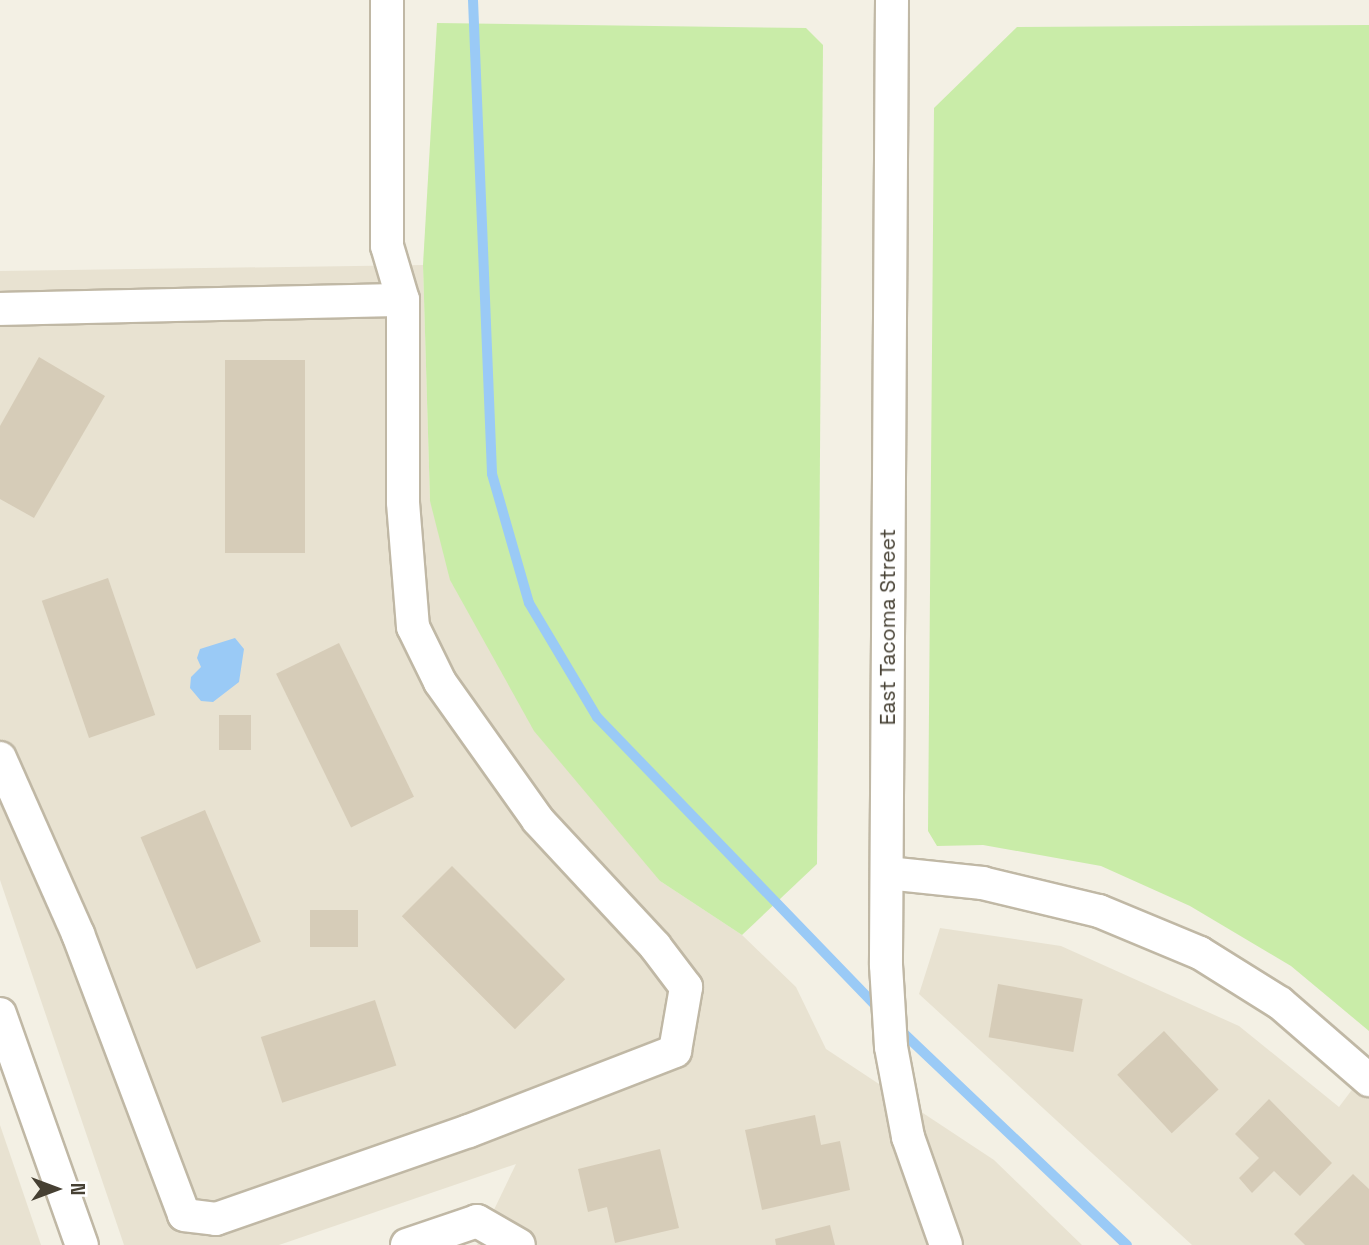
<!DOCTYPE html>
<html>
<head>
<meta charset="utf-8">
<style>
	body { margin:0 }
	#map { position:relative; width:1369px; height:1245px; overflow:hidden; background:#f3f0e4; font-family:"Space Grotesk",sans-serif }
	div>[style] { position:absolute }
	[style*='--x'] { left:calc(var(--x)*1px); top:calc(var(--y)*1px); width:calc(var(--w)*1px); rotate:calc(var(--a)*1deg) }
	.residential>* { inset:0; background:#e8e2d1 }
	.green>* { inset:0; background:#c9eca8 }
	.water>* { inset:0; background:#9acaf6 }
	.stream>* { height:10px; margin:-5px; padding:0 5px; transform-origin:5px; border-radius:5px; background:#9acaf6 }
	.building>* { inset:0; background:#d6ccb8; transform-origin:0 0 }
	.roads { filter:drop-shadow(2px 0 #c0b8a5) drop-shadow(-2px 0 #c0b8a5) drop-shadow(0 2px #c0b8a5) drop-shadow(0 -2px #c0b8a5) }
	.minor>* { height:32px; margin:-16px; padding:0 16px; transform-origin:16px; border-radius:16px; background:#fff }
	span { translate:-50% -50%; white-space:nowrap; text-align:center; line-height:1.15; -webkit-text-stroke:5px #fff; paint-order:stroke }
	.street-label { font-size:21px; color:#464033 }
	.north { position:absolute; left:21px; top:1154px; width:70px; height:70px; -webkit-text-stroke:5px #fff; paint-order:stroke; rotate:90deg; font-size:19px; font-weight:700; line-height:28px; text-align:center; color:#464033 }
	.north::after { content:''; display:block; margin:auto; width:24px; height:32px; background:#464033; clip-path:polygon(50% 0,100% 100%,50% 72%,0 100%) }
</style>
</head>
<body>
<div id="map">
	<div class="residential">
		<div style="clip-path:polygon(423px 265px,430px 501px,660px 881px,742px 935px,796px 987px,826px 1049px,994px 1160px,1082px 1245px,477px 1245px,516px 1164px,279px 1245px,124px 1245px,0 880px,0 271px)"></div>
		<div style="clip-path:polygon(940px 928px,1061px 946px,1239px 1026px,1339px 1107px,1369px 1067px,1369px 1245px,1192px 1245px,919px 994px)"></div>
		<div style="clip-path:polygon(0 1125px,41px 1245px,0 1245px)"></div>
	</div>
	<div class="green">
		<div style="clip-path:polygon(437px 23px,806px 28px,823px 45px,817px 864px,742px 935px,660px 881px,534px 731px,450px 580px,430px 501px,423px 265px)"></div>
		<div style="clip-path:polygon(1369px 25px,1369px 1031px,1291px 966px,1190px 906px,1101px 866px,983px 845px,937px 846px,928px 831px,934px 108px,1017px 27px)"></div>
	</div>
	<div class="water">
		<div style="clip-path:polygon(235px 638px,244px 649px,239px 682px,213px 702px,201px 701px,190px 688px,191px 677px,201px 667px,197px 658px,200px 649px)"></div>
	</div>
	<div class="stream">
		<div style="--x:473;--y:0;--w:474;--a:87.7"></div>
		<div style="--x:492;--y:474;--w:134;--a:74"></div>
		<div style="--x:529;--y:603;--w:133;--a:59.2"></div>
		<div style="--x:597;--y:717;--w:409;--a:46"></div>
		<div style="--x:897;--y:1027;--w:317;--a:43.5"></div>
	</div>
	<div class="building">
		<div style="clip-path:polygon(39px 357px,105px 396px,34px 518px,0 499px,0 426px)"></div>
		<div style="left:225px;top:360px;width:80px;height:193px"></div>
		<div style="left:108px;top:578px;width:145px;height:70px;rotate:71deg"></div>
		<div style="left:339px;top:643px;width:171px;height:70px;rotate:64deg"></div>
		<div style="left:219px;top:715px;width:32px;height:35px"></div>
		<div style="left:205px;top:810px;width:143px;height:70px;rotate:67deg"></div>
		<div style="left:452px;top:866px;width:160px;height:71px;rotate:45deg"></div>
		<div style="left:310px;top:910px;width:48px;height:37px"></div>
		<div style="left:998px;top:984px;width:86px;height:54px;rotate:10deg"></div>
		<div style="left:375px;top:1000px;width:69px;height:120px;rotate:72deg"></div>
		<div style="left:1164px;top:1031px;width:80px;height:64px;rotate:47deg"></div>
		<div style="clip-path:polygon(1269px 1099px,1332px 1163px,1300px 1196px,1274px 1171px,1252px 1193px,1239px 1178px,1259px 1158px,1235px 1134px)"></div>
		<div style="clip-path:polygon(815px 1115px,821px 1145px,840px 1141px,850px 1190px,762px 1210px,745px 1130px)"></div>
		<div style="clip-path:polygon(660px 1149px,679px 1228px,615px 1243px,607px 1207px,588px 1212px,578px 1169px)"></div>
		<div style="clip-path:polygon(1353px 1174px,1369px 1189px,1369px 1245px,1305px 1245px,1294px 1234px)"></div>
		<div style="clip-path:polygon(830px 1225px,835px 1245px,776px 1245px,775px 1239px)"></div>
	</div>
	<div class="roads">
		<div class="minor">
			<div style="--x:892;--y:0;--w:965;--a:90.36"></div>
			<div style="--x:886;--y:965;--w:82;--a:86.5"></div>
			<div style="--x:891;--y:1047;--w:92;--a:79.3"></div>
			<div style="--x:908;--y:1137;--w:114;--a:70.6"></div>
			<div style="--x:0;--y:309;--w:403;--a:-1.3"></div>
			<div style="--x:0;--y:758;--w:193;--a:66.1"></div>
			<div style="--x:78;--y:934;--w:300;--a:69.3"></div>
			<div style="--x:184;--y:1215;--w:32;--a:7"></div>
			<div style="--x:216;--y:1219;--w:268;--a:-19.2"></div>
			<div style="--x:469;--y:1131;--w:221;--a:-21.2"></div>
			<div style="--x:675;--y:1051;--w:65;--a:-80.2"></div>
			<div style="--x:686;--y:987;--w:51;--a:-127.1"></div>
			<div style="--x:655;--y:946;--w:172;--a:-132.9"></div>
			<div style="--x:538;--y:820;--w:169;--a:-125.4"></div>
			<div style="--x:440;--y:682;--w:61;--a:-116.1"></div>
			<div style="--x:413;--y:627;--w:125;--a:-94.6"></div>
			<div style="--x:403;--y:502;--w:202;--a:-90"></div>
			<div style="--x:403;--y:300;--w:56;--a:-106.5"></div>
			<div style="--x:387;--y:246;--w:246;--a:-90"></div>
			<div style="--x:887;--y:873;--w:96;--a:6"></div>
			<div style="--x:982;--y:883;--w:120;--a:13.5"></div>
			<div style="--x:1099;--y:911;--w:109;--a:22.6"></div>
			<div style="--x:1200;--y:953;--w:94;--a:32"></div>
			<div style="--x:1280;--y:1003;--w:118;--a:40.9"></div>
			<div style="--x:0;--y:1014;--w:245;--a:70.5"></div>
			<div style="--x:407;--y:1245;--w:74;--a:-18.9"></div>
			<div style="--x:477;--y:1221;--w:48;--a:29.7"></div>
		</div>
	</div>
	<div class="street-label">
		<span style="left:888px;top:627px;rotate:-90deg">East Tacoma Street</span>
	</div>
	<div class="north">N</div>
</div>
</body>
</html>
